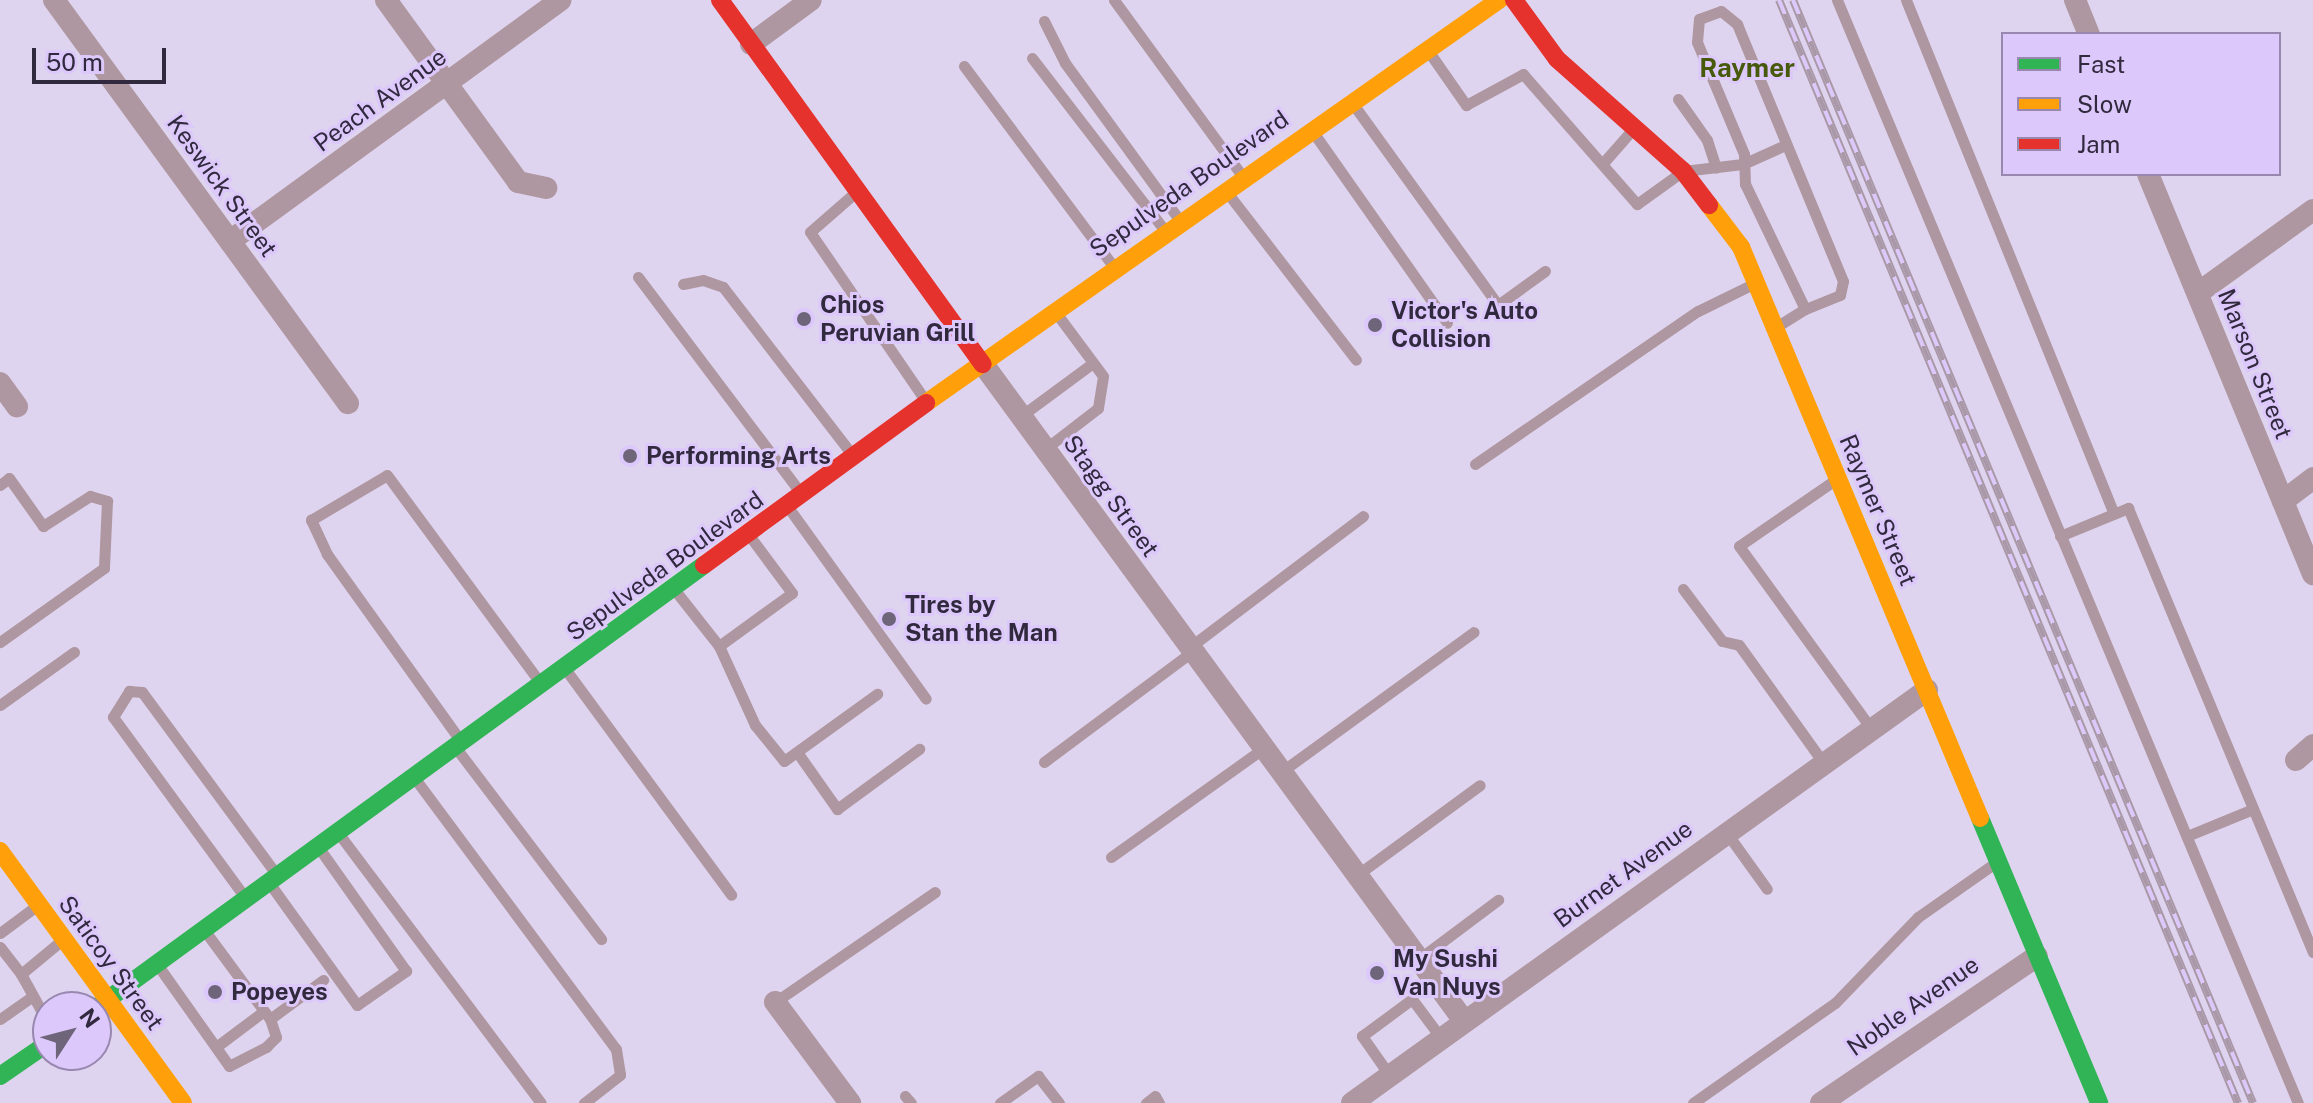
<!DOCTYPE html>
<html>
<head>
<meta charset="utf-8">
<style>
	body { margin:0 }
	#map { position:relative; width:2313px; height:1103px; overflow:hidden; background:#dfd4ef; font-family:"Public Sans",sans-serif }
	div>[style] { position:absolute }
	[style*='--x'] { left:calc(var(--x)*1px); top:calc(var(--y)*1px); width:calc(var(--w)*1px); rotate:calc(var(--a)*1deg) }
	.lane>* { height:11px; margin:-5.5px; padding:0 5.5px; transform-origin:5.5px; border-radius:5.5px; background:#af97a1 }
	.street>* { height:22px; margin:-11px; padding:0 11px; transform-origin:11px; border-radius:11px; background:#af97a1 }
	.fast>* { height:18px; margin:-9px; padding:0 9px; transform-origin:9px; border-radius:9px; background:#30b455 }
	.slow>* { height:18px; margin:-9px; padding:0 9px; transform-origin:9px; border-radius:9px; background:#ff9f0a }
	.jam>* { height:18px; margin:-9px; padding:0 9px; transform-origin:9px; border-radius:9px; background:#e5322d }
	.rail>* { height:8px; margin-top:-4px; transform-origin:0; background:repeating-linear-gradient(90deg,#dcc8fb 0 15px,#a998a7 0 30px); box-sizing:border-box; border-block:2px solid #a998a7 }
	.dots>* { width:22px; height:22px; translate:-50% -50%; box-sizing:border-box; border:4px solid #dcc8fb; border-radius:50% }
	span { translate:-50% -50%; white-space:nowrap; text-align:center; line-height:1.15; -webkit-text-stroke:6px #dcc8fb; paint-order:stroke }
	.street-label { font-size:24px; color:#31293d }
	.poi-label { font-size:24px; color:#31293d; font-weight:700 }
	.left { translate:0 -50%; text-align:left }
	.neighbourhood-label { font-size:26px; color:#47590a; font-weight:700 }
	.legend { position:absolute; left:2001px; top:32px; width:280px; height:144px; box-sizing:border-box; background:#dcc8fb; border:2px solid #9888af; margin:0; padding:10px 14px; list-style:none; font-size:24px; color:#31293d }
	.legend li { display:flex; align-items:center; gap:16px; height:40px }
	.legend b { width:40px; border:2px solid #9888af }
	.north { position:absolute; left:32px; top:991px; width:80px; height:80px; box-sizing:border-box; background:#dcc8fb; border:2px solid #9888af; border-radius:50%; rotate:54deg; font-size:22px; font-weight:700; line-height:32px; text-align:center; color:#31293d }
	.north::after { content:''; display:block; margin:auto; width:28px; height:36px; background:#6e657b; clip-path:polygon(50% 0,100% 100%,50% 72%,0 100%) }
	.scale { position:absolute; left:32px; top:48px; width:134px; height:36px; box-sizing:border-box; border:4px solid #31293d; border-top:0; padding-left:10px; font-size:24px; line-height:28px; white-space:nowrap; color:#31293d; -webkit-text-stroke:6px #dcc8fb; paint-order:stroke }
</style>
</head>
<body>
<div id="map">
	<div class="lane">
		<i style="--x:1114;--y:0;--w:215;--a:53.9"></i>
		<i style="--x:1837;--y:0;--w:1195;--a:67.32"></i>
		<i style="--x:1906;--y:0;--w:554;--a:67.97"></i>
		<i style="--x:1721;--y:11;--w:21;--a:39"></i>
		<i style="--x:1737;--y:24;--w:278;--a:67.6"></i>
		<i style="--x:1843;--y:281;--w:14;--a:102"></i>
		<i style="--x:1840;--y:295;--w:38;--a:158"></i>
		<i style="--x:1805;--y:309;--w:139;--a:-115.6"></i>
		<i style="--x:1745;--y:184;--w:30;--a:-92"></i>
		<i style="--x:1744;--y:154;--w:121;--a:-112.8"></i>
		<i style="--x:1697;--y:42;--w:23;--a:-85"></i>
		<i style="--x:1699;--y:19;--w:23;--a:-20"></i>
		<i style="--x:1044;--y:21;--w:47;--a:63.4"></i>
		<i style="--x:1065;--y:63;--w:192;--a:53.9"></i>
		<i style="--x:1429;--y:52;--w:65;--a:55.1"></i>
		<i style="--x:1466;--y:105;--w:65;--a:-28.5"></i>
		<i style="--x:1523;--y:74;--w:173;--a:48.8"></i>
		<i style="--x:1637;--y:204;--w:57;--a:-35.7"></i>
		<i style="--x:1683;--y:171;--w:60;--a:-6.7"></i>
		<i style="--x:1743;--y:164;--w:44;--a:-24.2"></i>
		<i style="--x:1032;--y:58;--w:215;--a:52.4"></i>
		<i style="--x:964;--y:66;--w:246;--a:53.3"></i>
		<i style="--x:1678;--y:99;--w:50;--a:54.7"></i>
		<i style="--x:1707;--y:140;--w:29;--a:72"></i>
		<i style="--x:1353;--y:104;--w:248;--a:54.2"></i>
		<i style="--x:1498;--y:305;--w:58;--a:-35.9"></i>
		<i style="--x:1313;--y:132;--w:233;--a:54.9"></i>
		<i style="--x:1604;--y:162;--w:44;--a:-48.7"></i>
		<i style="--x:857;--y:191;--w:62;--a:138.9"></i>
		<i style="--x:810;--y:232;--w:204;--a:55.6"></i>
		<i style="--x:1226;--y:191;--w:213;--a:52.4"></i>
		<i style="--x:638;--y:277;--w:269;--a:53"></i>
		<i style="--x:683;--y:284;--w:20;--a:-11"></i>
		<i style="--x:703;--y:280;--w:21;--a:19"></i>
		<i style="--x:723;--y:287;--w:210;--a:52.4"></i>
		<i style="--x:1776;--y:327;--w:34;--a:-32"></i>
		<i style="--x:1021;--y:416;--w:89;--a:-36.4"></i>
		<i style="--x:1045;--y:449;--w:67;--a:-37.7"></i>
		<i style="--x:1098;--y:408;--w:32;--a:-81"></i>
		<i style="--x:1103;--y:376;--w:77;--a:-126.6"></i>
		<i style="--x:1475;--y:464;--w:270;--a:-34.5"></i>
		<i style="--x:1698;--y:311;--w:61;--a:-26.1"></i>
		<i style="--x:1835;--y:480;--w:116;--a:145.5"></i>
		<i style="--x:1739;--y:546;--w:223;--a:54.1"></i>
		<i style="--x:0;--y:485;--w:11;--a:-38"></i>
		<i style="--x:9;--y:478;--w:59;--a:54.7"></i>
		<i style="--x:43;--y:526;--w:56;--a:-32.6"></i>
		<i style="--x:90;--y:496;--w:18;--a:16"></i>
		<i style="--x:107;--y:501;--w:67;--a:92.6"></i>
		<i style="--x:104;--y:568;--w:128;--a:144.6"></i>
		<i style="--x:788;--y:507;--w:236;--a:54.3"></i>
		<i style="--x:2060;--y:536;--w:74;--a:-22.4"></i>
		<i style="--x:2128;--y:508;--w:481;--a:67.4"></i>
		<i style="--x:674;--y:589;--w:73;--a:51.7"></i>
		<i style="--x:719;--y:646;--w:90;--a:-36"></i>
		<i style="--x:792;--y:593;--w:72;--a:-126.6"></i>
		<i style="--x:1683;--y:589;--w:65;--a:53.1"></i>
		<i style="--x:1722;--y:641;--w:17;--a:13"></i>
		<i style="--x:1739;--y:645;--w:143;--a:54.4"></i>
		<i style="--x:719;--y:646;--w:87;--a:65.5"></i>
		<i style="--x:755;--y:725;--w:46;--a:51.1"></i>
		<i style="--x:784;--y:761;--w:115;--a:-35.8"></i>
		<i style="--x:1190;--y:647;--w:217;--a:-37.1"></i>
		<i style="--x:566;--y:670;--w:279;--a:53.7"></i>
		<i style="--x:0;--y:705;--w:91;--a:-35.6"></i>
		<i style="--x:460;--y:740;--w:229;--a:-125.6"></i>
		<i style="--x:327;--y:554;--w:38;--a:-115"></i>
		<i style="--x:311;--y:520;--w:88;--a:-30.6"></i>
		<i style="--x:387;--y:475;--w:256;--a:53.6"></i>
		<i style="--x:456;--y:748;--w:240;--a:52.8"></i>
		<i style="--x:797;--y:752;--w:70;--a:54.9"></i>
		<i style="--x:837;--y:809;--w:102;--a:-36.2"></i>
		<i style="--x:1044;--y:762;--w:186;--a:-36.7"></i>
		<i style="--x:1281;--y:772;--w:238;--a:-36"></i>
		<i style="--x:416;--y:780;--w:335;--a:53.4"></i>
		<i style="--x:616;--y:1049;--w:26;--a:81"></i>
		<i style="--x:620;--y:1075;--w:46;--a:142.1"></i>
		<i style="--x:1726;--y:832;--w:70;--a:54.3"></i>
		<i style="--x:339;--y:834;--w:336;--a:53.1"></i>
		<i style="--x:2187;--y:836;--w:71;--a:-22.2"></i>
		<i style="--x:1111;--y:857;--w:188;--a:-35.5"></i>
		<i style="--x:1357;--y:875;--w:152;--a:-36.2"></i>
		<i style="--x:270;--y:884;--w:149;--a:54.3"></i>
		<i style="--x:357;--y:1005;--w:60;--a:-34.8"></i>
		<i style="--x:406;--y:971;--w:151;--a:-125.3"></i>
		<i style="--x:244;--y:896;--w:222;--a:-126.2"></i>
		<i style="--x:113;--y:717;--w:31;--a:-58"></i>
		<i style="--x:129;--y:691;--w:13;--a:4"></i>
		<i style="--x:142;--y:692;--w:226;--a:53.6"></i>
		<i style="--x:0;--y:933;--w:49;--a:-36.6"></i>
		<i style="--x:0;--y:947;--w:34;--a:52"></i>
		<i style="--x:21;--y:974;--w:53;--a:-39.7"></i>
		<i style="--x:1419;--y:959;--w:99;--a:-36.8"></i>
		<i style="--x:159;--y:967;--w:121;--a:54.7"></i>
		<i style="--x:229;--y:1066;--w:42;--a:-27.2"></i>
		<i style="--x:266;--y:1047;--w:14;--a:-45"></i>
		<i style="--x:276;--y:1037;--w:19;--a:-108"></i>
		<i style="--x:270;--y:1019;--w:109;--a:-126.5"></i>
		<i style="--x:21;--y:974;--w:56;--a:61.1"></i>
		<i style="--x:775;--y:1002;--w:194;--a:-34.5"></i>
		<i style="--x:0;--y:1019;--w:37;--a:-35"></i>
		<i style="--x:270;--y:1019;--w:66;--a:-36.3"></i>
		<i style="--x:216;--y:1047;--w:60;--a:-36.9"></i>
		<i style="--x:1390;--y:1076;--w:49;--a:-125"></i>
		<i style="--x:1362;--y:1036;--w:62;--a:-36.5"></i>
		<i style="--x:1412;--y:999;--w:49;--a:53.4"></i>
		<i style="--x:905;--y:1096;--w:9;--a:49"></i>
		<i style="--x:1000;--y:1103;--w:47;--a:-35.4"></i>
		<i style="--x:1038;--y:1076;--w:34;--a:52"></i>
		<i style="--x:1146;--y:1103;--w:11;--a:-38"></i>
		<i style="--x:1155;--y:1096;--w:8;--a:60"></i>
		<i style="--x:1693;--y:1103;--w:174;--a:-35.2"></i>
		<i style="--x:1835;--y:1003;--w:120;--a:-46"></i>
		<i style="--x:1918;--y:917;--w:98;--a:-35"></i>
	</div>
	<div class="street">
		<i style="--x:54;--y:0;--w:499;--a:53.9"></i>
		<i style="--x:386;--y:0;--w:225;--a:54"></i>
		<i style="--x:518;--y:182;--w:29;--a:12"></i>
		<i style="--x:2075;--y:0;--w:37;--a:68"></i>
		<i style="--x:751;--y:44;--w:74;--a:-36.3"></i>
		<i style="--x:2148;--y:174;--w:433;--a:67.6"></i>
		<i style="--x:230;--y:241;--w:409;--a:-36.1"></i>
		<i style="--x:2198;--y:293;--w:142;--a:-35.8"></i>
		<i style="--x:983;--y:364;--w:814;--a:53.79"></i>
		<i style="--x:0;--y:383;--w:29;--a:54"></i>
		<i style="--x:2283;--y:501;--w:38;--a:-37"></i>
		<i style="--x:2296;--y:760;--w:23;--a:-41"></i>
		<i style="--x:775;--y:1002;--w:126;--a:53.4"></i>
		<i style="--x:1352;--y:1103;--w:708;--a:-35.69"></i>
		<i style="--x:1821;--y:1103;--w:261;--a:-34.2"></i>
	</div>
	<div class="fast">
		<i style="--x:1980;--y:818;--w:309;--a:67.3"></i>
		<i style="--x:96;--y:1008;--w:752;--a:-36.08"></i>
		<i style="--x:0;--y:1076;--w:58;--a:-34.5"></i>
	</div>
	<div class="slow">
		<i style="--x:1709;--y:205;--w:53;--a:52.7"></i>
		<i style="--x:1741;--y:247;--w:619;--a:67.29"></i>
		<i style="--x:926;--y:403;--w:701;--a:-35.12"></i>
		<i style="--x:0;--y:851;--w:311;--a:54"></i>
	</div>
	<div class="jam">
		<i style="--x:720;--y:0;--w:449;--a:54.2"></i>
		<i style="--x:1514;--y:0;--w:73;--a:53.9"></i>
		<i style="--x:1557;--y:59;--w:169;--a:41.6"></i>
		<i style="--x:1683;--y:171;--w:43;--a:52.6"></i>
		<i style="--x:704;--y:565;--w:275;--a:-36.1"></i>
	</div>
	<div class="rail">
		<i style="--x:1779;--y:0;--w:1195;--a:67.41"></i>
		<i style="--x:1793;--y:0;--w:1195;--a:67.36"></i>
	</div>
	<div class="dots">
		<i style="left:804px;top:319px;background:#6e657b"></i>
		<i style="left:1375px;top:325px;background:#6e657b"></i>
		<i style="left:630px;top:456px;background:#6e657b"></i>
		<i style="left:889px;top:619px;background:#6e657b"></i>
		<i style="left:1377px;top:973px;background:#6e657b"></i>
		<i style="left:215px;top:992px;background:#6e657b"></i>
	</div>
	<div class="street-label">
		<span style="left:380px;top:100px;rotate:-36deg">Peach Avenue</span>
		<span style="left:1189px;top:184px;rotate:-35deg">Sepulveda Boulevard</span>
		<span style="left:222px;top:186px;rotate:54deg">Keswick Street</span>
		<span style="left:2255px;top:364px;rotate:68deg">Marson Street</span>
		<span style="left:1111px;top:496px;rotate:54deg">Stagg Street</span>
		<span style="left:1878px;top:510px;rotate:67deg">Raymer Street</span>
		<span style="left:665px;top:566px;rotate:-36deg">Sepulveda Boulevard</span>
		<span style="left:1623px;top:874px;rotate:-36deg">Burnet Avenue</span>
		<span style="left:111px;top:963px;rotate:54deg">Saticoy Street</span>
		<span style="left:1913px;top:1006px;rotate:-35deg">Noble Avenue</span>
	</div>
	<div class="poi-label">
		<span class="left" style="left:820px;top:319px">Chios<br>Peruvian Grill</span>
		<span class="left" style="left:1391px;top:325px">Victor's Auto<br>Collision</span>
		<span class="left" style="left:646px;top:456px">Performing Arts</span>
		<span class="left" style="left:905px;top:619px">Tires by<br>Stan the Man</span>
		<span class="left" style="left:1393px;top:973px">My Sushi<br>Van Nuys</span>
		<span class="left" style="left:231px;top:992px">Popeyes</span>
	</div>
	<div class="neighbourhood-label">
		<span style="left:1747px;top:68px">Raymer</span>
	</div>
	<ul class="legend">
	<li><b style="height:10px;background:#30b455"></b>Fast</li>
	<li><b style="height:10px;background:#ff9f0a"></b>Slow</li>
	<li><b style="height:10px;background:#e5322d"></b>Jam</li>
	</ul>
	<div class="north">N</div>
	<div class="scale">50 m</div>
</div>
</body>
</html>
